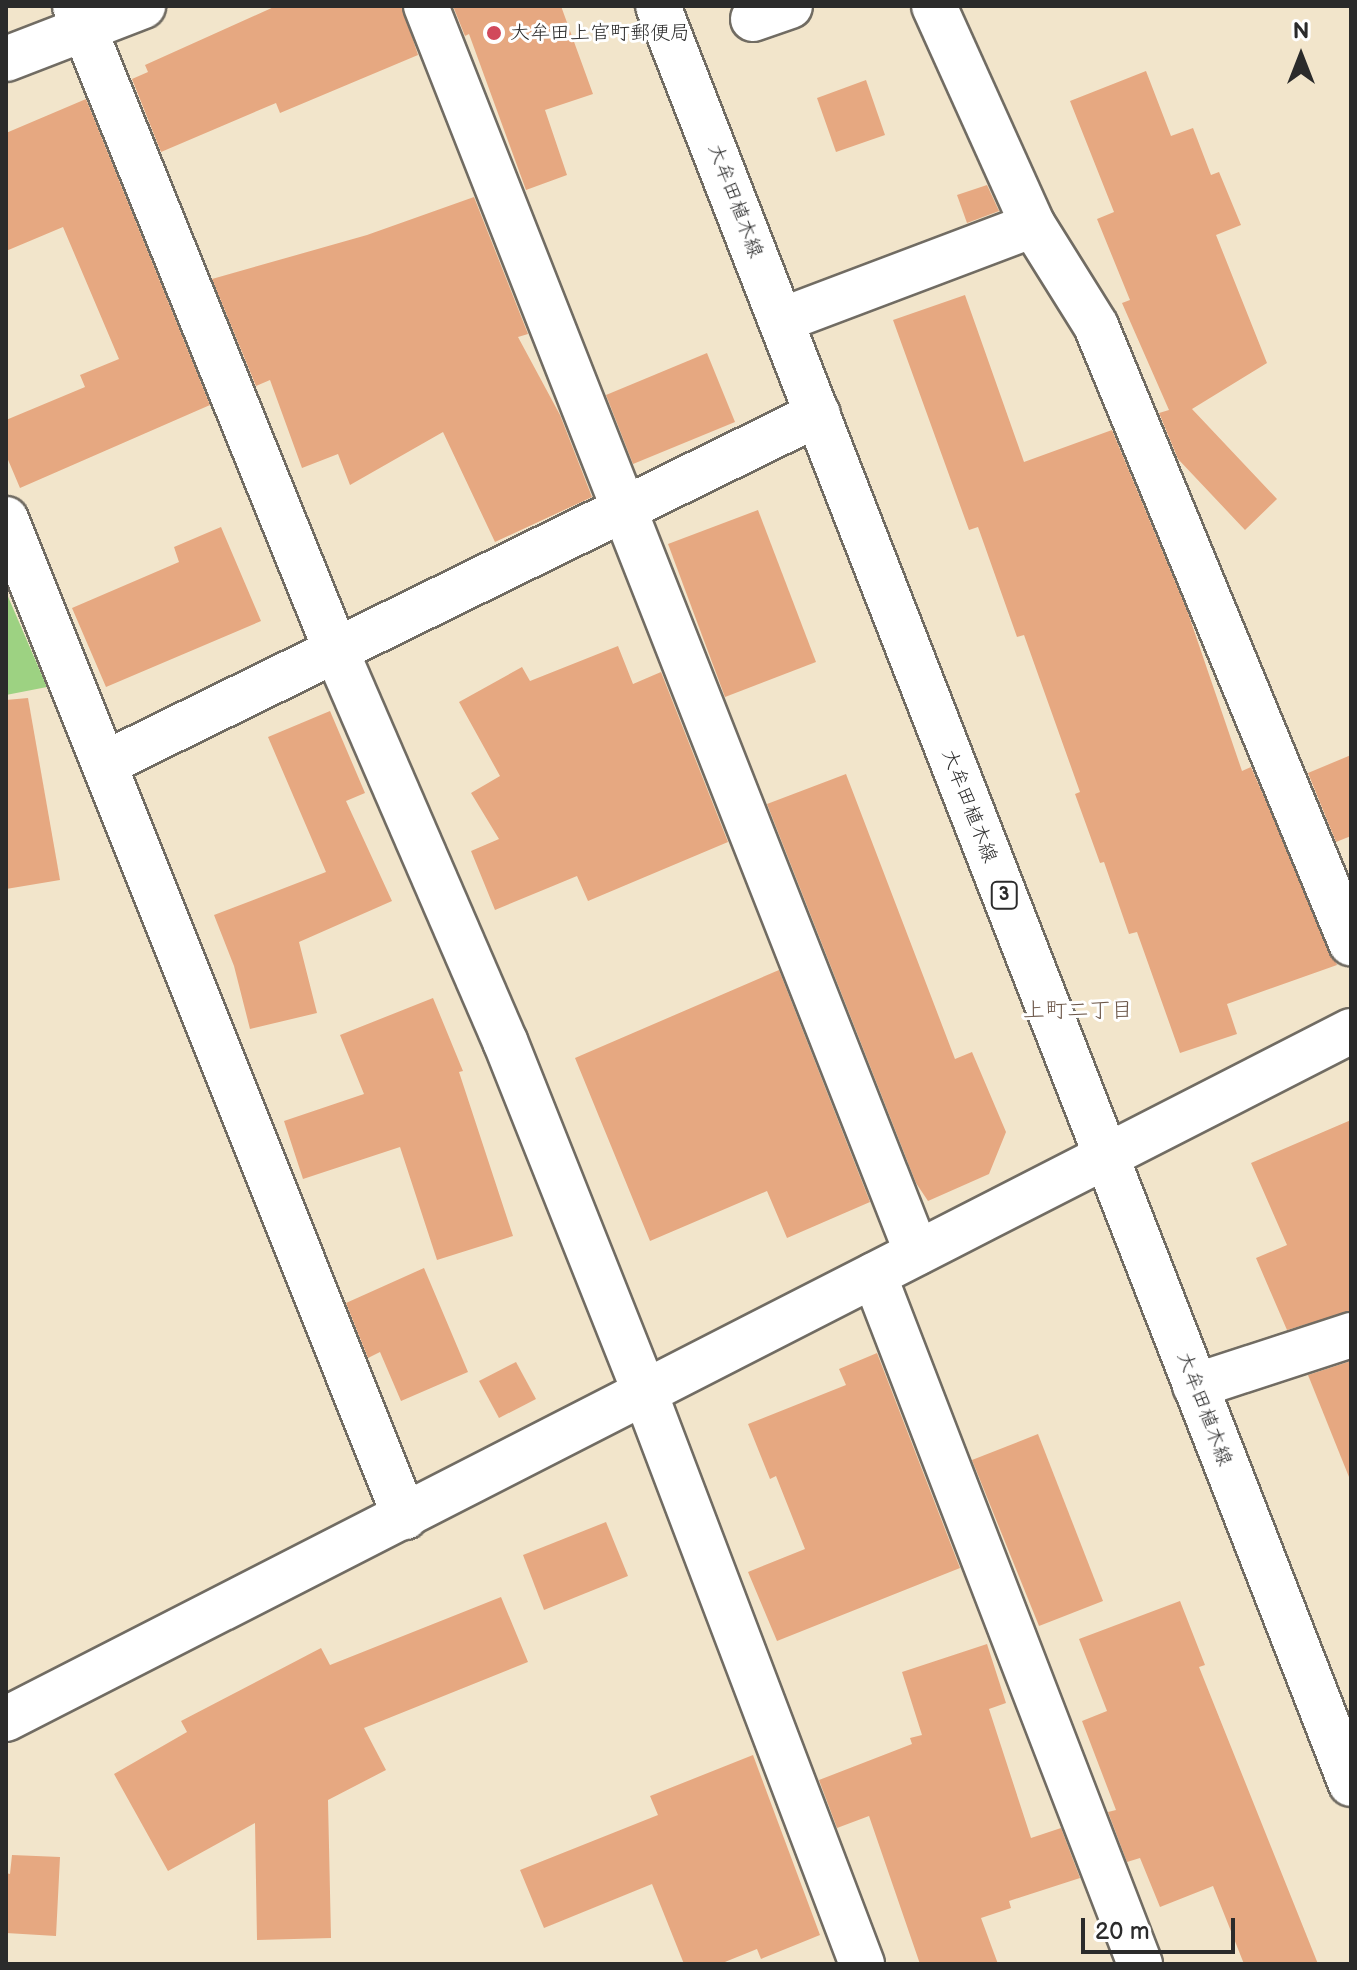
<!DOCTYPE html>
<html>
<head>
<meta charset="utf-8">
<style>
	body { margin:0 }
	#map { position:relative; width:1357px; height:1970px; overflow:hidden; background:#f2e5cb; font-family:"Balsamiq Sans","Klee One",sans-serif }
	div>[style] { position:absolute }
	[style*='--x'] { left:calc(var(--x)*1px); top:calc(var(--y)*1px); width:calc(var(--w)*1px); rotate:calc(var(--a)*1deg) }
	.green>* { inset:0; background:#9dd282 }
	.building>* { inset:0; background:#e6a881 }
	.roads { filter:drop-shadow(2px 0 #716c63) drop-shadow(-2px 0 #716c63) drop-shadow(0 2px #716c63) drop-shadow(0 -2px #716c63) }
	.minor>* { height:44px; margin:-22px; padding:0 22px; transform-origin:22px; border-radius:22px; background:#fff }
	.major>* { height:44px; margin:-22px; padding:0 22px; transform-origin:22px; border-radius:22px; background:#fff }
	.dots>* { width:22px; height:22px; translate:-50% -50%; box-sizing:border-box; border:4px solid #fff; border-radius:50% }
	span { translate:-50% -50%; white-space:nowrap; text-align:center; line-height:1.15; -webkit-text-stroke:6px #fff; paint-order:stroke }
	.shield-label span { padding:2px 6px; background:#fff; border:2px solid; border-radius:6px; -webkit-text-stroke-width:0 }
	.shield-label { font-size:18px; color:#2b2b2b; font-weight:700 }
	.poi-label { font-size:20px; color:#2b2b2b }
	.left { translate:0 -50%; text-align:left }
	.street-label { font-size:20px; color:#2b2b2b }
	.neighbourhood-label { font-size:22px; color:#6c5749 }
	.frame { position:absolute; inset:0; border:8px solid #2b2b2b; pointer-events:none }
	.north { position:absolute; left:1261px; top:16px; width:80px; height:80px; -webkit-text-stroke:6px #fff; paint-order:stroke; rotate:0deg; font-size:22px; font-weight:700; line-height:32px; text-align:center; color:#2b2b2b }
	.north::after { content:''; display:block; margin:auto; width:28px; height:36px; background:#2b2b2b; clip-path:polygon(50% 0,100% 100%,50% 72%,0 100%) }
	.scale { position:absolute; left:1081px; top:1918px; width:154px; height:36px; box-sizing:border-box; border:4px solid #2b2b2b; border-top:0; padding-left:10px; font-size:24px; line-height:28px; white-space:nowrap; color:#2b2b2b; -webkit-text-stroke:6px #fff; paint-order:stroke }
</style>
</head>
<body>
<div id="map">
	<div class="green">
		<i style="clip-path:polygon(6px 592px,47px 687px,6px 695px)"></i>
	</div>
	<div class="building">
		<i style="clip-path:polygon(276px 6px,402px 6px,418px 55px,280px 113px,276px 103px,161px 152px,132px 79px,148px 72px,145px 65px)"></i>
		<i style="clip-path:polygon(453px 6px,561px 6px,593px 94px,545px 110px,567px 175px,526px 190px,469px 34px,465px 36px)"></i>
		<i style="clip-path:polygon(1146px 71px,1171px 136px,1193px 128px,1211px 175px,1219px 172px,1241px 225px,1216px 235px,1267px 363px,1192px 409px,1277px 499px,1245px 530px,1178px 459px,1159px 413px,1169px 410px,1122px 303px,1130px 300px,1097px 219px,1114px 212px,1070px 101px)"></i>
		<i style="clip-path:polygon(866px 80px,885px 135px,836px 152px,817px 98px)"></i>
		<i style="clip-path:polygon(86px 99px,210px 405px,20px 488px,6px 455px,6px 420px,85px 387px,80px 375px,119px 359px,63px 227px,6px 251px,6px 133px)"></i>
		<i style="clip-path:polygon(987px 185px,999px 211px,967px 223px,957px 195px)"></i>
		<i style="clip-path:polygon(474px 197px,528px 334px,518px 337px,560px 415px,592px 497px,495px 542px,443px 432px,350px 485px,338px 454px,302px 468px,270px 380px,256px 386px,212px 279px,367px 235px)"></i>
		<i style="clip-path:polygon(965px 295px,1024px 462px,1112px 430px,1188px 613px,1242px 771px,1251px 767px,1337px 965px,1227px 1004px,1237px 1034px,1180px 1053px,1137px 932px,1129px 934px,1104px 862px,1100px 863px,1075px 794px,1080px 792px,1024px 635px,1017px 637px,978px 527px,969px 530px,893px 320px)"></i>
		<i style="clip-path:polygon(707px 353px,735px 422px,633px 464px,606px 395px)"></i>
		<i style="clip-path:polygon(758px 510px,816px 662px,725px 697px,668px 544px)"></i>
		<i style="clip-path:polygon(221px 527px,261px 621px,106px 687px,72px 608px,179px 562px,174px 547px)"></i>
		<i style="clip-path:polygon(618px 646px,633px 684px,661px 672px,728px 842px,588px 901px,577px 876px,495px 910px,471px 851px,499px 839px,471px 793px,500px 776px,459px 702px,522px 667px,530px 681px)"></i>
		<i style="clip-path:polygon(28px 698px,60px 880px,6px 889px,6px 700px)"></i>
		<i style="clip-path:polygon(330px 711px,365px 793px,346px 801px,392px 901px,299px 942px,317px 1013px,250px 1029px,234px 966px,214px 915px,326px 872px,268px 737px)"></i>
		<i style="clip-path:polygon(1351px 755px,1351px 836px,1336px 842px,1308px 773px)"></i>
		<i style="clip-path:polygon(846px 774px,955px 1059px,972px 1052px,1006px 1132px,989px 1174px,928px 1201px,916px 1183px,767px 804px)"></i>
		<i style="clip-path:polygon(779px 970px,870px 1202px,787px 1238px,767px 1191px,650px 1241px,575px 1058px)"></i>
		<i style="clip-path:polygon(433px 998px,463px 1071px,459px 1072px,513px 1236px,437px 1260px,400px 1147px,303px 1179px,284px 1121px,364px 1094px,340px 1035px)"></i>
		<i style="clip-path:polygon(1351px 1120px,1351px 1311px,1287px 1330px,1256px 1258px,1287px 1245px,1251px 1163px)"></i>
		<i style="clip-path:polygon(424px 1268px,468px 1372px,401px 1401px,380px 1352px,368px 1358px,346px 1303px)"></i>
		<i style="clip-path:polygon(877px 1353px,960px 1568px,777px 1641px,748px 1572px,805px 1549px,776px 1476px,770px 1479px,748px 1424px,846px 1385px,839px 1369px)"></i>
		<i style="clip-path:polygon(1351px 1361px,1351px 1476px,1349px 1477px,1308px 1375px)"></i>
		<i style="clip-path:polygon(516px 1362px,536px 1399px,499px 1418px,479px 1381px)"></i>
		<i style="clip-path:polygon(1038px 1434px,1103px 1601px,1039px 1626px,972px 1460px)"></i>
		<i style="clip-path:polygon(606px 1522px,628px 1576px,544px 1610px,523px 1555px)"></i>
		<i style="clip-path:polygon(501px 1597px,528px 1662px,364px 1728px,386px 1770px,328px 1800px,331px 1938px,257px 1940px,255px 1823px,168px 1871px,114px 1774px,187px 1732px,181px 1721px,321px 1648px,330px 1665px)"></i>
		<i style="clip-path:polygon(1180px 1601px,1205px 1665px,1199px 1667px,1318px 1964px,1244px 1964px,1213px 1886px,1160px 1907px,1140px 1858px,1127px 1862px,1108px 1812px,1116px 1810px,1082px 1721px,1107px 1711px,1079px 1639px)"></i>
		<i style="clip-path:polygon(987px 1644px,1006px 1703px,989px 1709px,1031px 1838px,1061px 1828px,1080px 1878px,1009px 1901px,1011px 1908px,981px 1918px,998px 1964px,920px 1964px,869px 1816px,837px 1828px,819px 1780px,912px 1744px,910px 1738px,922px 1735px,902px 1672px)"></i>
		<i style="clip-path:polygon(753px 1755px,820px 1935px,761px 1959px,757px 1949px,720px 1964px,684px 1964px,652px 1884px,544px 1928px,520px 1870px,658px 1815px,650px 1796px)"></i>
		<i style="clip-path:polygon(12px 1855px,60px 1857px,56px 1936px,6px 1933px,6px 1873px,10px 1874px)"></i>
	</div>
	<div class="roads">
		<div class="minor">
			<i style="--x:75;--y:6;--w:698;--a:67.95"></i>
			<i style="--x:337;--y:653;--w:423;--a:66.6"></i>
			<i style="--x:505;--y:1041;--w:379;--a:68.3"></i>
			<i style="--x:645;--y:1393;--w:611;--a:69.19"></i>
			<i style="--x:426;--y:6;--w:1340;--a:68.51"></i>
			<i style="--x:934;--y:6;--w:240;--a:65.7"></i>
			<i style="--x:1033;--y:225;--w:119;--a:58"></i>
			<i style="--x:1096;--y:326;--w:668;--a:67.55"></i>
			<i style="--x:753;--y:19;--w:39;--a:-19"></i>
			<i style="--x:6;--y:59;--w:147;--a:-21.1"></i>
			<i style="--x:782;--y:320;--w:268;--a:-20.7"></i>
			<i style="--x:6;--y:519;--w:1075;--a:68.21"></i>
			<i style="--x:104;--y:764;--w:795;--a:-26.11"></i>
			<i style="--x:874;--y:1275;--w:739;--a:68.89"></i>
			<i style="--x:1195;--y:1386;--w:164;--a:-18.1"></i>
			<i style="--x:6;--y:1719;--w:1511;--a:-27.09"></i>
		</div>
		<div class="major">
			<i style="--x:658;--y:6;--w:1908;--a:68.71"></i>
		</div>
	</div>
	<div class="dots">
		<i style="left:494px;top:33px;background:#d1495b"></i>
	</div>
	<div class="shield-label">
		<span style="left:1004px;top:895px">3</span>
	</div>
	<div class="poi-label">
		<span class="left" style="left:510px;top:33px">大牟田上官町郵便局</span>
	</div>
	<div class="street-label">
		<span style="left:735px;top:201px;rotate:69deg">大牟田植木線</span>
		<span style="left:969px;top:806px;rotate:69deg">大牟田植木線</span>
		<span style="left:1204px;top:1409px;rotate:69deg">大牟田植木線</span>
	</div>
	<div class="neighbourhood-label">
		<span style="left:1078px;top:1011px">上町二丁目</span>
	</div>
	<div class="frame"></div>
	<div class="north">N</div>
	<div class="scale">20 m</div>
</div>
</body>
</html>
